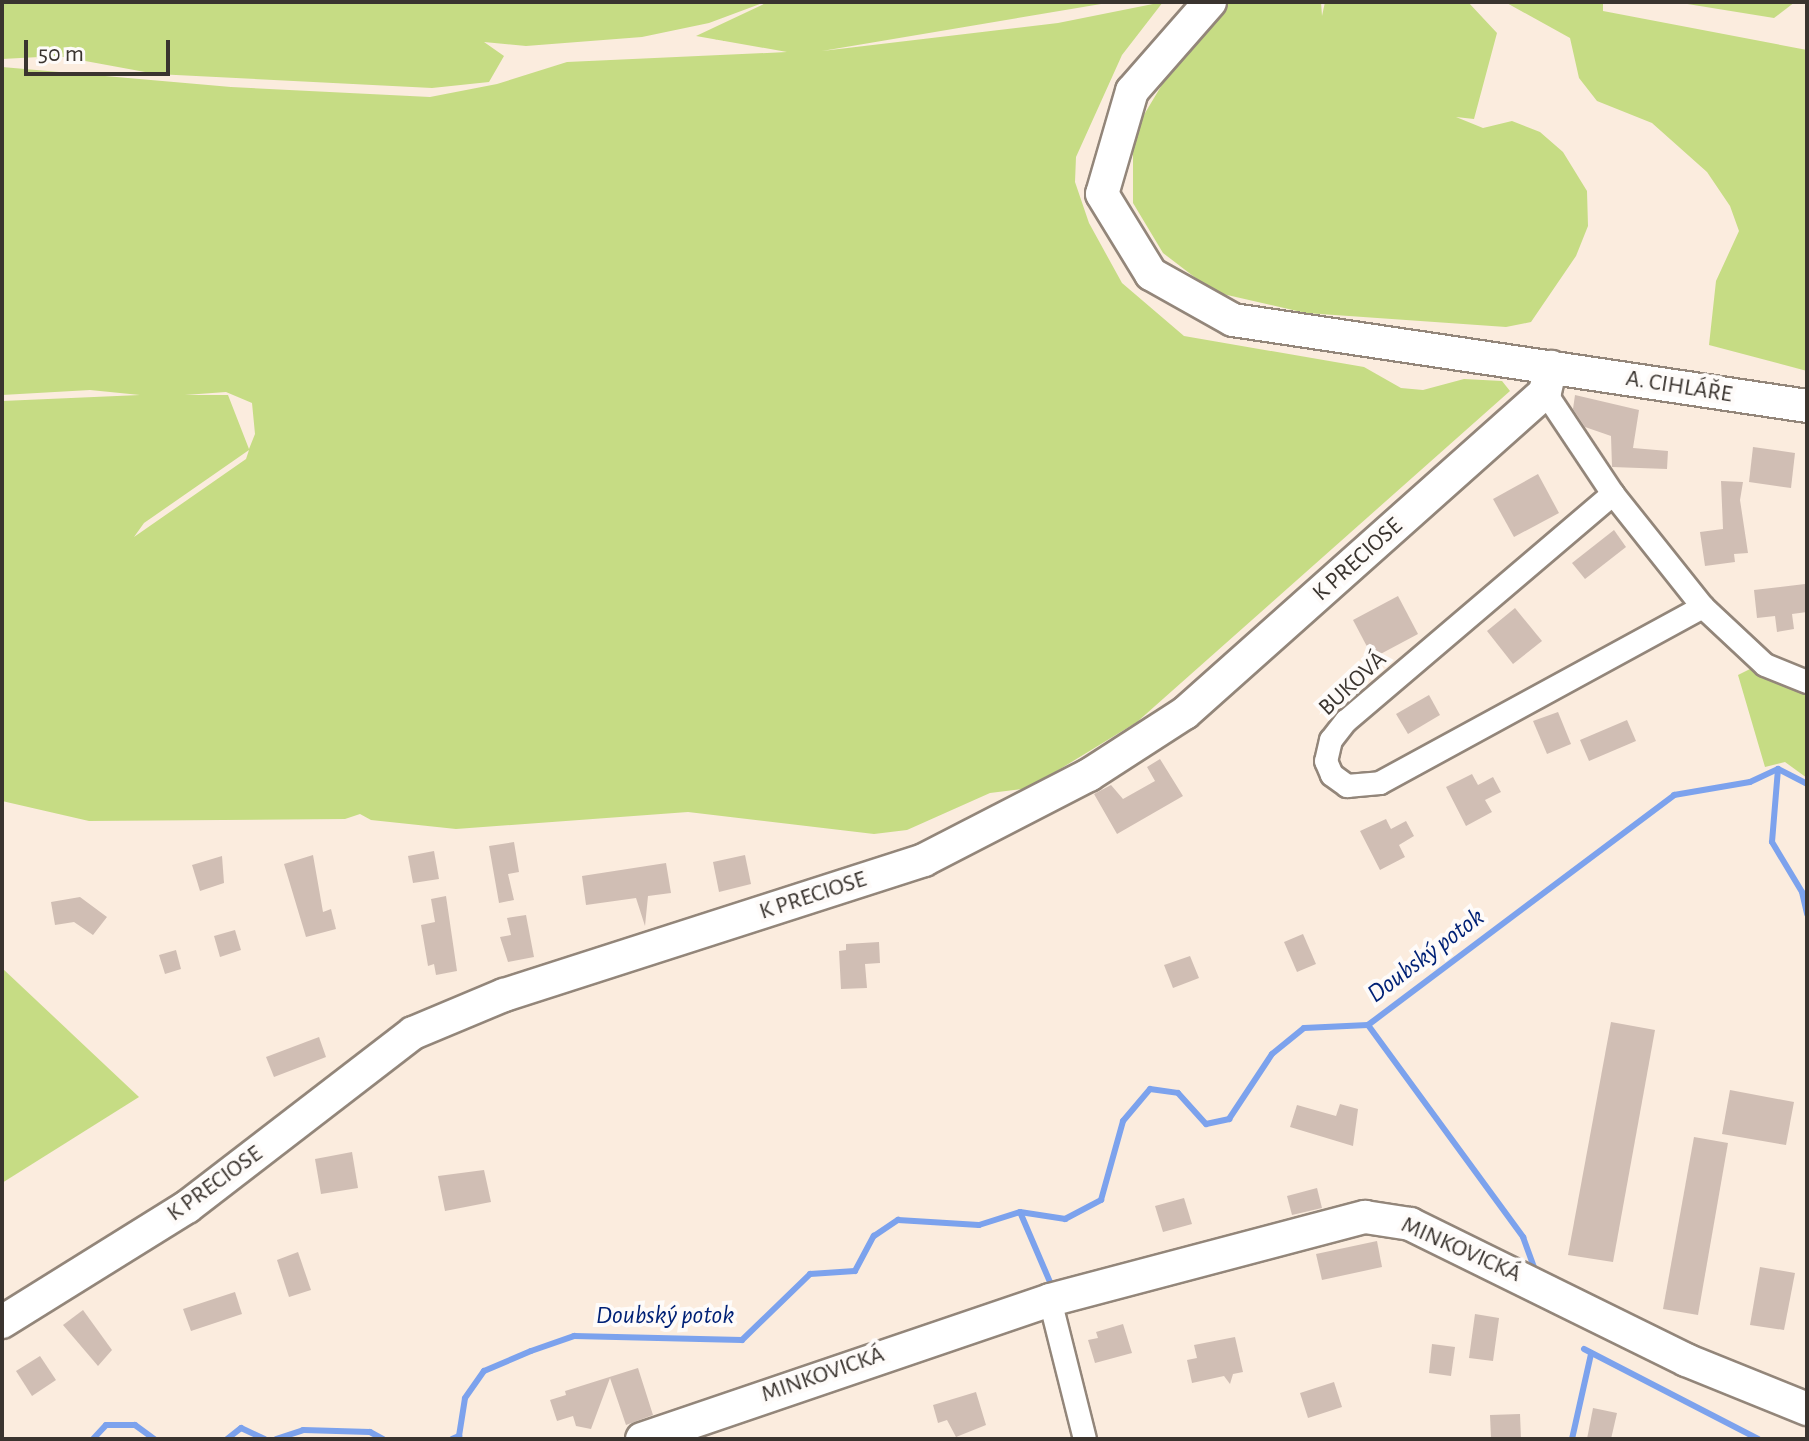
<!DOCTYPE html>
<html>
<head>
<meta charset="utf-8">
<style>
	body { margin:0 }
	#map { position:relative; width:1809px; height:1441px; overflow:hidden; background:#fbecde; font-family:"Alegreya Sans",sans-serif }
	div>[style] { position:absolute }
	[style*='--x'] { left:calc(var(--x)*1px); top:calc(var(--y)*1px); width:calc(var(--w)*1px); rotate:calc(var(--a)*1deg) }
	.green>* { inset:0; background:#c6dc84 }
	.stream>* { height:6px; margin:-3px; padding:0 3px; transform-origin:3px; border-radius:3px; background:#7ca2ed }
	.building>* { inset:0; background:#d0beb4 }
	.roads { filter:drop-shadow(2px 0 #93867a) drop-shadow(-2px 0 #93867a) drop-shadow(0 2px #93867a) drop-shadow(0 -2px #93867a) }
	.street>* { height:22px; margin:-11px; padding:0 11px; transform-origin:11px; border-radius:11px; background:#fff }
	.secondary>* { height:32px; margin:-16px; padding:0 16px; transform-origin:16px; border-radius:16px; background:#fff }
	span { translate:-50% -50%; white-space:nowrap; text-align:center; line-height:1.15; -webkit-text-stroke:8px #fefbf9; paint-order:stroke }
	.street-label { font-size:24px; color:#3a342f }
	.water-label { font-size:26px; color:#002176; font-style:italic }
	.frame { position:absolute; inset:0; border:4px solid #3a342f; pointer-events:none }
	.scale { position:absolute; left:24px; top:40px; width:146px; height:36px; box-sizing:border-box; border:4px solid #3a342f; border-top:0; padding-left:10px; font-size:24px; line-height:28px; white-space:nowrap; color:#3a342f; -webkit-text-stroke:6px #fefbf9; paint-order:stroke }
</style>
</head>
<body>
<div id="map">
	<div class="green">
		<i style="clip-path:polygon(2px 2px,765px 2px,709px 23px,642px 37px,526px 46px,484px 42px,504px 56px,489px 82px,432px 88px,156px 74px,58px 56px,2px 59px)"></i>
		<i style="clip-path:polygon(evenodd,768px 2px,1113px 2px,822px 51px,1058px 23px,1163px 2px,1122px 55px,1076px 157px,1075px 182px,1089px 223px,1122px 283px,1184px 336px,1364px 367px,1401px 388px,1423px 390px,1464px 379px,1502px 381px,1510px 391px,1137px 722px,1029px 788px,990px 793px,907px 830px,874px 834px,688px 812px,456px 829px,371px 820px,360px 814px,345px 819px,89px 821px,2px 801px,2px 401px,140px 395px,90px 390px,2px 395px,2px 67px,231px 87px,430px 97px,497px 84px,567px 62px,787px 52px,696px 36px,768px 2px,226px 392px,252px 403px,255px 434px,249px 449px,228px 395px,185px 395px,226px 392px,768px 2px,249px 450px,246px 459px,134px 537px,144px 523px,249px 450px)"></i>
		<i style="clip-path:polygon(1229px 2px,1321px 2px,1322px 16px,1325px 2px,1468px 2px,1497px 33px,1474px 119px,1456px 117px,1483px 128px,1512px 121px,1540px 132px,1563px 152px,1587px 191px,1588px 226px,1576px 256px,1531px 322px,1506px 327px,1306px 313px,1214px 292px,1163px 253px,1133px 203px,1133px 133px,1169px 73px)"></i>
		<i style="clip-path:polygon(1505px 2px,1603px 2px,1603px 11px,1807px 50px,1807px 371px,1709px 345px,1716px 281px,1739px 231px,1730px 206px,1707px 172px,1652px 123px,1597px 101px,1579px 78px,1570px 38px)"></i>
		<i style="clip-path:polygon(1675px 2px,1795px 2px,1774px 18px)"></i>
		<i style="clip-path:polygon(1754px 667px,1807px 692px,1807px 778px,1785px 762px,1765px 767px,1738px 675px)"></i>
		<i style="clip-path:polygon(2px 968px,139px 1097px,2px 1183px)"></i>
	</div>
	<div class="stream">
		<i style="--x:1778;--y:769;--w:73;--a:94.7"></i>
		<i style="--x:1772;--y:842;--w:58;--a:59"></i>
		<i style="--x:1802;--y:892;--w:23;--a:77"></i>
		<i style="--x:1368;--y:1025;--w:263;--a:53.8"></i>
		<i style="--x:1523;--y:1237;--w:38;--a:70"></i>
		<i style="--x:1020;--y:1212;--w:76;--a:66.8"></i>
		<i style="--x:1584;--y:1349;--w:196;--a:27.3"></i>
		<i style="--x:93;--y:1439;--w:19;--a:-47"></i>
		<i style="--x:106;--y:1425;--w:29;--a:0"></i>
		<i style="--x:135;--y:1425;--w:24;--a:36"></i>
		<i style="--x:227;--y:1439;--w:18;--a:-38"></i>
		<i style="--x:241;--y:1428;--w:26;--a:25"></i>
		<i style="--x:276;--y:1439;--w:28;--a:-18"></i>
		<i style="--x:303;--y:1430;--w:67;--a:1.7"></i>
		<i style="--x:370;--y:1432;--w:15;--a:28"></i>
		<i style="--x:452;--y:1439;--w:8;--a:-23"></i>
		<i style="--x:459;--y:1436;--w:38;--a:-81"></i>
		<i style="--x:465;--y:1398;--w:33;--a:-55"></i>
		<i style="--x:484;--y:1371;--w:51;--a:-23.1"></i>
		<i style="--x:531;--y:1351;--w:46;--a:-19.2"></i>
		<i style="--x:574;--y:1336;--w:168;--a:1.4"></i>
		<i style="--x:742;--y:1340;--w:95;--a:-44.1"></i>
		<i style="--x:810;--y:1274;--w:45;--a:-3.8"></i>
		<i style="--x:855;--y:1271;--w:40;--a:-62"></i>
		<i style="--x:874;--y:1236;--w:29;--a:-34"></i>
		<i style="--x:898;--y:1220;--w:81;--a:3.5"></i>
		<i style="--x:979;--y:1225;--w:43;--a:-17.6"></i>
		<i style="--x:1020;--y:1212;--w:46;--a:8.8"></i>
		<i style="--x:1065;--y:1219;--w:41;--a:-27.8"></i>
		<i style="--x:1101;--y:1200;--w:82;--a:-74.4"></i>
		<i style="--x:1123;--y:1121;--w:42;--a:-49.8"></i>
		<i style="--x:1150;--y:1089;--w:28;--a:8"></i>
		<i style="--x:1178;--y:1093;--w:42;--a:47.9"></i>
		<i style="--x:1206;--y:1124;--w:24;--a:-12"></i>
		<i style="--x:1229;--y:1119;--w:78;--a:-56.5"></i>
		<i style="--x:1272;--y:1054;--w:41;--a:-39.1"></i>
		<i style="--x:1304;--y:1028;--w:64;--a:-2.7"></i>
		<i style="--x:1368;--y:1025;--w:383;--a:-36.9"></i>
		<i style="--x:1674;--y:795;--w:77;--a:-9.7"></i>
		<i style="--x:1750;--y:782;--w:31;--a:-25"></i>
		<i style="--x:1778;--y:769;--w:33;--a:27"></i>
		<i style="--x:1572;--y:1439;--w:87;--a:-77.4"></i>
	</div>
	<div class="building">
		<i style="clip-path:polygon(1575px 395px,1639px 410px,1633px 448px,1668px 451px,1667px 469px,1612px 467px,1611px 436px,1585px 427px,1573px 409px)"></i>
		<i style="clip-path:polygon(1753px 447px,1795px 453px,1791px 488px,1749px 482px)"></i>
		<i style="clip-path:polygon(1538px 474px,1559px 513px,1514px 537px,1493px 499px)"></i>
		<i style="clip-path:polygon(1721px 481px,1743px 482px,1740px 500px,1748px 553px,1734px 554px,1735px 562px,1705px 566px,1700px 532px,1723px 529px)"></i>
		<i style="clip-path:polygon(1614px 530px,1626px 547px,1585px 579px,1572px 563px)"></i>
		<i style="clip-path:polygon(1805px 584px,1807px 612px,1792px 614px,1794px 629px,1777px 632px,1775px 616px,1757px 618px,1754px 590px)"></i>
		<i style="clip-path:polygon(1398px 596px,1418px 634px,1373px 658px,1353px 620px)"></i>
		<i style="clip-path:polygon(1515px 608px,1542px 641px,1513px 664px,1487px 631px)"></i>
		<i style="clip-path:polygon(1429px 695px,1440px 715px,1408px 734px,1396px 714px)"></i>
		<i style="clip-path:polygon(1558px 712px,1571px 744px,1547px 754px,1533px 721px)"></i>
		<i style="clip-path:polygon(1627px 720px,1636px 741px,1589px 761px,1580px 740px)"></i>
		<i style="clip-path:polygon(1160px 759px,1183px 796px,1117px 834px,1094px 794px,1111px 785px,1123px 799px,1155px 781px,1147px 767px)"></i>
		<i style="clip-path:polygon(1472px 774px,1478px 785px,1493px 777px,1501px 792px,1485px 800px,1492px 812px,1466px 826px,1446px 787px)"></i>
		<i style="clip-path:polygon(1386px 819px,1391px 829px,1406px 821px,1414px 836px,1399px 845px,1405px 857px,1380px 870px,1360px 831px)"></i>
		<i style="clip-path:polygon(514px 842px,519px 872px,508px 874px,514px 900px,499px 903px,489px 846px)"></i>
		<i style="clip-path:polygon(434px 851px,439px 879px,413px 883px,408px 856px)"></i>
		<i style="clip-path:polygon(313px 855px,323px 912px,331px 909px,336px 929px,306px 937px,284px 864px)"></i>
		<i style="clip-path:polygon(745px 855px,751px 884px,719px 892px,713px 862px)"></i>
		<i style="clip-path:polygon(222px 856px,224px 883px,200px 891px,192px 865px)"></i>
		<i style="clip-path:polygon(666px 863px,671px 893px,648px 896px,645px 926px,636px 898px,586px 905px,582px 876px)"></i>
		<i style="clip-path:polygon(446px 896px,457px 971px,436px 975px,434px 964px,428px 966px,421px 925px,435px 922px,431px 899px)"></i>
		<i style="clip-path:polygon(80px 897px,107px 917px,93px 935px,74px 922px,55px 925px,51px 902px)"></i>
		<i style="clip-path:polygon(526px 915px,534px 957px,508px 962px,500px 937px,511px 935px,507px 918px)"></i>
		<i style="clip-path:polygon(235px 930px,241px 950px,220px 957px,214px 936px)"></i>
		<i style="clip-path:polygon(1303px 934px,1316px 964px,1297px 972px,1284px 942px)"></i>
		<i style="clip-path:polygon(879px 942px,880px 963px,865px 964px,867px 988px,841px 989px,839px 951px,846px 950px,846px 944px)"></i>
		<i style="clip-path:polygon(176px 950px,181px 969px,165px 974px,159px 955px)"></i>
		<i style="clip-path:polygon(1190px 956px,1199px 978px,1173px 988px,1164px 965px)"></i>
		<i style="clip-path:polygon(1611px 1022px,1655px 1030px,1613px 1262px,1568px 1255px)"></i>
		<i style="clip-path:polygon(319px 1037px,326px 1057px,274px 1077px,266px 1057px)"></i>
		<i style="clip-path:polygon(1730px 1090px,1794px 1102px,1786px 1145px,1722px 1134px)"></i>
		<i style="clip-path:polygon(1340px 1104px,1358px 1109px,1353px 1146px,1290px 1127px,1297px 1105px,1336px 1116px)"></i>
		<i style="clip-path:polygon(1694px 1137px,1728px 1143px,1698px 1315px,1663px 1309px)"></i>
		<i style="clip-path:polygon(352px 1152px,358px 1188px,321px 1194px,315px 1159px)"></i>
		<i style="clip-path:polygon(484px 1170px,491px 1202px,445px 1211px,438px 1176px)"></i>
		<i style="clip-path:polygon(1317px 1188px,1322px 1208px,1292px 1215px,1287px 1196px)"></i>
		<i style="clip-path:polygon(1184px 1198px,1192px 1224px,1163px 1232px,1155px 1206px)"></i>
		<i style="clip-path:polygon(1377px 1241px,1382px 1267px,1322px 1280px,1316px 1254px)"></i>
		<i style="clip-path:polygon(298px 1252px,311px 1290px,289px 1297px,277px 1260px)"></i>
		<i style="clip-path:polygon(1760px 1267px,1795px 1273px,1784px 1330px,1750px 1325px)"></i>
		<i style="clip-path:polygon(235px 1292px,242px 1314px,191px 1331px,183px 1309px)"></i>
		<i style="clip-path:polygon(83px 1310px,112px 1350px,98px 1366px,63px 1325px)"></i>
		<i style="clip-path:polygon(1475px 1314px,1499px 1318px,1493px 1361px,1469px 1358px)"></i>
		<i style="clip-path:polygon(1123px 1324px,1132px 1353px,1095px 1363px,1088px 1340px,1098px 1338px,1096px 1332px)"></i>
		<i style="clip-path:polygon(1235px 1337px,1243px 1372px,1233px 1374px,1230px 1384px,1224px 1376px,1192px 1383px,1187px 1360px,1197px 1358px,1194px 1345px)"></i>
		<i style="clip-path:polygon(1432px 1344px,1455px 1347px,1451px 1376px,1429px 1373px)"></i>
		<i style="clip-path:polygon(40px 1356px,56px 1380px,32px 1396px,16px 1371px)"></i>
		<i style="clip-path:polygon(638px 1368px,653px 1415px,626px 1425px,610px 1378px,591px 1429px,576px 1426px,573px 1416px,557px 1421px,550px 1400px,566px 1395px,565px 1391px)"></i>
		<i style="clip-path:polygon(1334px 1382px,1342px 1407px,1308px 1418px,1300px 1393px)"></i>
		<i style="clip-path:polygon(976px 1392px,986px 1425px,956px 1437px,947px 1420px,938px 1423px,933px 1405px)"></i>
		<i style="clip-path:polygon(1593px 1408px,1617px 1413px,1611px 1439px,1587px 1439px)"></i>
		<i style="clip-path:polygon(1520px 1414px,1521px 1439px,1491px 1438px,1490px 1415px)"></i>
	</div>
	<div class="roads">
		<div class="street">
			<i style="--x:1545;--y:392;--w:123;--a:56.3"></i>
			<i style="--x:1613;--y:494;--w:144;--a:51.5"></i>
			<i style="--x:1703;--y:607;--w:85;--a:43.1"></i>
			<i style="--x:1765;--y:665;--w:45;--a:22"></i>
			<i style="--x:1613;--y:494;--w:350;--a:139.6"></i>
			<i style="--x:1346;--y:721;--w:24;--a:128"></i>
			<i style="--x:1331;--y:740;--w:22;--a:103"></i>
			<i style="--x:1326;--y:761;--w:15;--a:67"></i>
			<i style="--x:1332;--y:775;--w:19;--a:36"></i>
			<i style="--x:1347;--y:786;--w:33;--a:-5"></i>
			<i style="--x:1380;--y:783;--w:368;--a:-28.6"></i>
			<i style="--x:1050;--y:1300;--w:143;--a:75.9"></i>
		</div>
		<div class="secondary">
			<i style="--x:1210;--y:2;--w:118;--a:131.2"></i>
			<i style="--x:1132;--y:91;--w:107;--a:106.2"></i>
			<i style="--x:1102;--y:194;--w:94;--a:58.5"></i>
			<i style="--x:1151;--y:274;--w:94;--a:29.3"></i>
			<i style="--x:1233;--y:320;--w:580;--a:8.52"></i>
			<i style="--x:2;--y:1322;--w:218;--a:-31.9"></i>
			<i style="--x:187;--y:1207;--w:285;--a:-37.6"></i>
			<i style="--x:413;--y:1033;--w:99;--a:-22.7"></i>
			<i style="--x:504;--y:995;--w:441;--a:-17.8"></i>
			<i style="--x:924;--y:860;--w:186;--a:-27.3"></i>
			<i style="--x:1089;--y:775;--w:114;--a:-32.9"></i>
			<i style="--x:1185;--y:713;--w:482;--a:-41.7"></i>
			<i style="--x:1545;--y:392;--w:26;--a:-77"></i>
			<i style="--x:642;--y:1439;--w:431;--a:-18.8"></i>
			<i style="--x:1050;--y:1300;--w:326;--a:-14.8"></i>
			<i style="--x:1365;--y:1217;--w:46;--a:8.8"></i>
			<i style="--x:1410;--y:1224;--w:308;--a:26.2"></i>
			<i style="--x:1686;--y:1360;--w:131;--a:22"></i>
		</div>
	</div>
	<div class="street-label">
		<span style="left:1679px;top:387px;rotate:9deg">A. CIHLÁŘE</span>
		<span style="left:1358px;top:560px;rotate:-42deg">K PRECIOSE</span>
		<span style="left:1353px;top:684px;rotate:-43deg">BUKOVÁ</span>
		<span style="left:813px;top:896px;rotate:-18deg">K PRECIOSE</span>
		<span style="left:215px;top:1184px;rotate:-36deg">K PRECIOSE</span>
		<span style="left:1461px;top:1250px;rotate:24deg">MINKOVICKÁ</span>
		<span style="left:823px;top:1375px;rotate:-19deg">MINKOVICKÁ</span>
	</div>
	<div class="water-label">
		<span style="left:1426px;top:956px;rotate:-37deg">Doubský potok</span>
		<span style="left:665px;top:1316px">Doubský potok</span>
	</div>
	<div class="frame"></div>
	<div class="scale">50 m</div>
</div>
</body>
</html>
